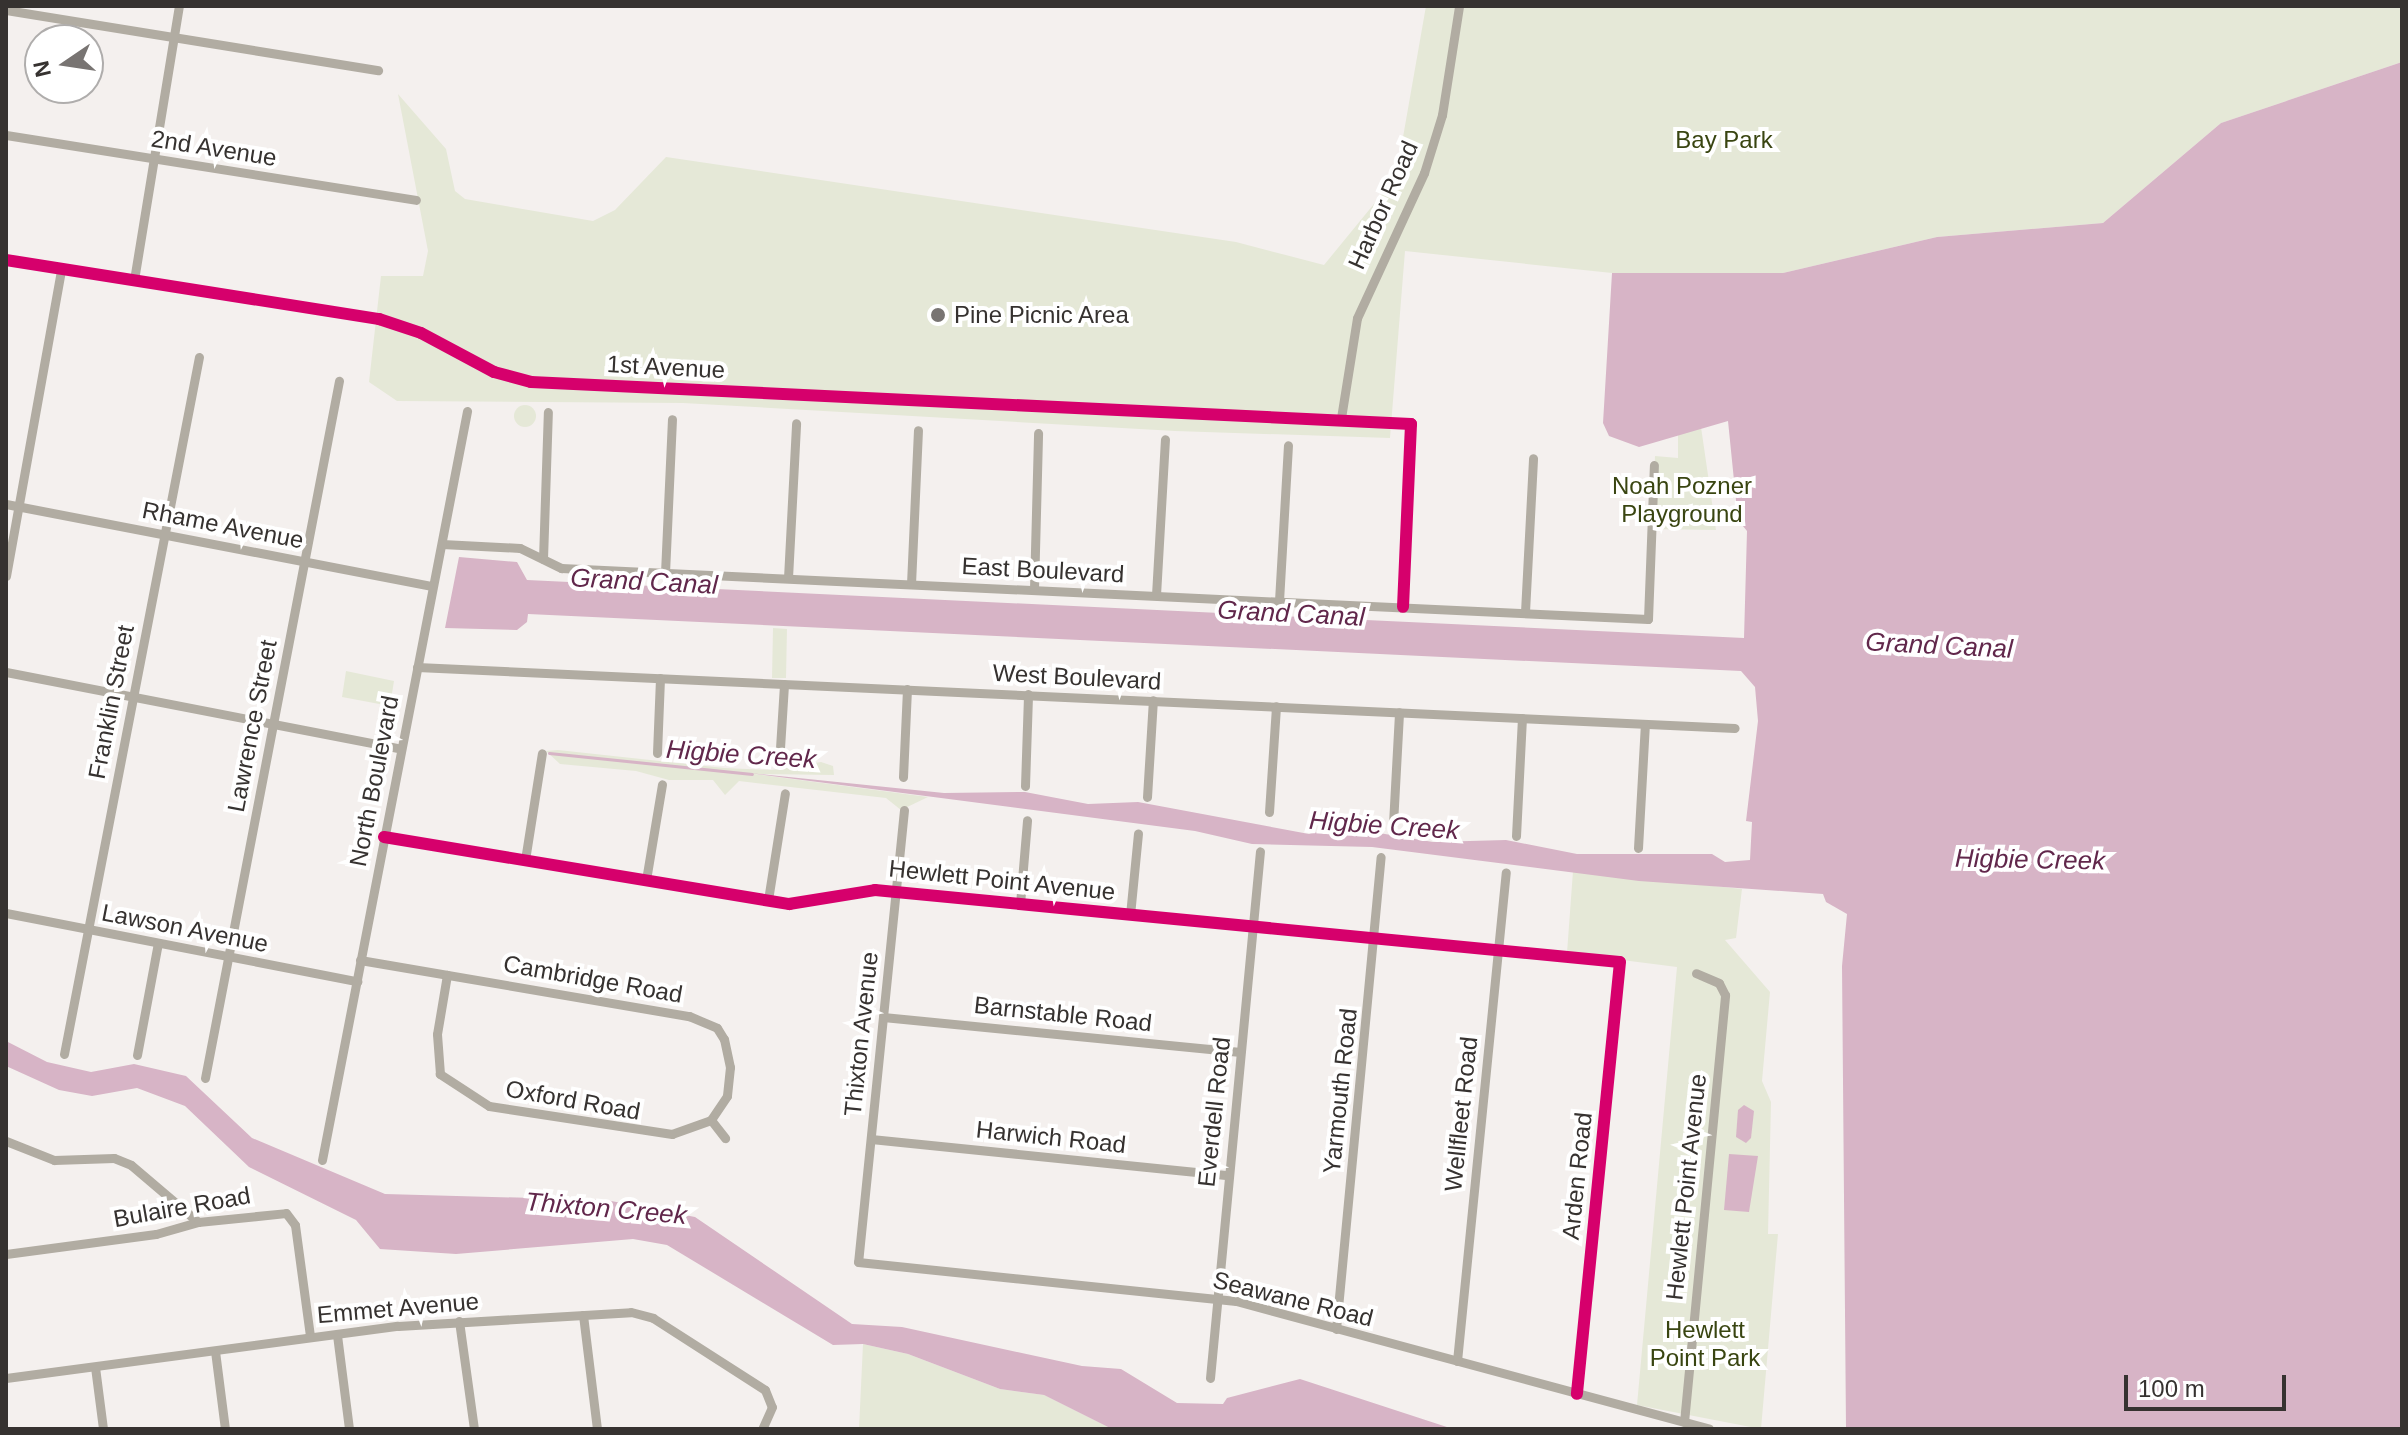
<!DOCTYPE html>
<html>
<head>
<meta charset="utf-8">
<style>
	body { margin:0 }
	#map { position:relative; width:2408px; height:1435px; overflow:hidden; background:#f4f0ee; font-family:Arial,sans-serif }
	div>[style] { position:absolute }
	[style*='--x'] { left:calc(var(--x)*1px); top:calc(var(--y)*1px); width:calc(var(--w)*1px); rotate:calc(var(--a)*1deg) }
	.green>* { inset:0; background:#e5e8d7 }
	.round { border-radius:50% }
	.water>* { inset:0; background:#d7b4c6 }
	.stream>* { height:3px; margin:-1.5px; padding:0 1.5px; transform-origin:1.5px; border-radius:1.5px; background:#d7b4c6 }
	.minor>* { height:9px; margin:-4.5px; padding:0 4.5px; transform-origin:4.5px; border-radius:4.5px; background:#b1aca2 }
	.cycleway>* { height:12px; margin:-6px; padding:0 6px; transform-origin:6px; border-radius:6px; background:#d6006c }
	.dots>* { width:22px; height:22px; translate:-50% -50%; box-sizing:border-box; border:4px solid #fff; border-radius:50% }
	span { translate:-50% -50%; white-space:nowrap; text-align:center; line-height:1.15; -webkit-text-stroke:8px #fff; paint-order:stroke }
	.park-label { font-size:24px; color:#394511 }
	.street-label { font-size:24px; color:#363230 }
	.poi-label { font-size:24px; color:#363230 }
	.left { translate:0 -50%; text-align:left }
	.water-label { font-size:26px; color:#61274b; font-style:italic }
	.frame { position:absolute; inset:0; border:8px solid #363230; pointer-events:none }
	.north { position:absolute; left:24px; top:24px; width:80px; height:80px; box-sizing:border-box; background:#fff; border:2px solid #afadac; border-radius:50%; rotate:257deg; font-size:22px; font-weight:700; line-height:32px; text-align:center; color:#363230 }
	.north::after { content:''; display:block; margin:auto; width:28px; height:36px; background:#787472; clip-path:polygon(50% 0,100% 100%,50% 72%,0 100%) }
	.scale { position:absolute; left:2124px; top:1375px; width:162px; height:36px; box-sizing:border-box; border:4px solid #363230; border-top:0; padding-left:10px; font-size:24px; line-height:28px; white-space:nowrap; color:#363230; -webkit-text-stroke:6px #fff; paint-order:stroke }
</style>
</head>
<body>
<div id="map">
	<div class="green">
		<i style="clip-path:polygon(1426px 6px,2402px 6px,2402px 62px,2221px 123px,2103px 223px,1937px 237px,1783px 273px,1612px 273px,1405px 251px,1390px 438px,1175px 431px,683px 403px,397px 401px,369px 382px,381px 276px,423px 276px,428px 251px,398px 94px,446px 149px,455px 191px,465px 199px,593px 221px,615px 210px,666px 157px,1236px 242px,1324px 265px,1396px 177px)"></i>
		<i class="round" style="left:514px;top:405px;width:22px;height:22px"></i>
		<i style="clip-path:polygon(1701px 427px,1716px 530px,1652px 529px,1655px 456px,1678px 458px,1678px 434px)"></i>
		<i style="clip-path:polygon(773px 628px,787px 629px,786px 678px,772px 678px)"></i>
		<i style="clip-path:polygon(346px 671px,394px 681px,390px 706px,342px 697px)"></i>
		<i style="clip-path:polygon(558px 750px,724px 768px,772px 770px,821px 762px,833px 766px,834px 775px,754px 774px,928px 797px,901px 810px,886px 798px,739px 781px,725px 795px,713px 780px,669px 780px,636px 771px,560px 764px,546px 751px)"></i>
		<i style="clip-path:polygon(1573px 871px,1742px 889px,1736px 938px,1725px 940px,1770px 992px,1762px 1081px,1771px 1102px,1768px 1234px,1778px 1234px,1761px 1429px,1637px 1405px,1677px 967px,1567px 953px)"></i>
		<i style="clip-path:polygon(863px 1344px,908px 1354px,1000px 1389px,1044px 1395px,1112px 1429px,859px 1429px)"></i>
	</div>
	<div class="water">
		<i style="clip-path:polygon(2402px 62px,2402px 1429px,1846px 1429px,1842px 966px,1847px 914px,1826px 902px,1823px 894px,1639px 881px,1372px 847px,1252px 844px,1195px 831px,749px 773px,944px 793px,1025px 792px,1088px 804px,1138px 802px,1309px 834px,1343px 827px,1433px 842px,1506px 840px,1577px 854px,1712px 854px,1725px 862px,1750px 860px,1752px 822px,1746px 821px,1758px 721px,1755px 687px,1741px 671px,528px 614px,527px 622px,517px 630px,445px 628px,459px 557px,517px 562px,527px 580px,1744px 638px,1747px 531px,1738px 520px,1728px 421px,1639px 447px,1609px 436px,1603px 423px,1612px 273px,1783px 273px,1937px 237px,2103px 223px,2221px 123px)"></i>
		<i style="clip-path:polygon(6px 1041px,47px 1062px,91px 1072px,134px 1064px,186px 1076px,252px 1138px,385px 1194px,606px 1200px,695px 1217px,852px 1324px,902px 1327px,1082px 1366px,1121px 1369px,1177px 1403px,1223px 1404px,1227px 1398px,1300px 1379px,1453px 1429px,1112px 1429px,1044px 1395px,1000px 1389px,908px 1354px,863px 1344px,833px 1345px,667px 1245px,633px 1239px,456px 1254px,380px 1249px,356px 1220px,249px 1167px,185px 1106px,137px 1088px,92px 1096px,59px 1090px,6px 1066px)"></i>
		<i style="clip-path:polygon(1744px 1105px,1754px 1111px,1751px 1138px,1746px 1143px,1736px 1137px,1738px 1110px)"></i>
		<i style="clip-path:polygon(1729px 1154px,1758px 1156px,1749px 1212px,1724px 1210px)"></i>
	</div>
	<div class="stream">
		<i style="--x:549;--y:753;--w:204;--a:5.9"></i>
	</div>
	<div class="minor">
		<i style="--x:6;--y:10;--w:377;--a:9.2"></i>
		<i style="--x:6;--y:135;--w:415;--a:9"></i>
		<i style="--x:6;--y:260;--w:378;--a:9"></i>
		<i style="--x:379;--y:319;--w:44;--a:18.4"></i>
		<i style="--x:421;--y:333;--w:83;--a:28.1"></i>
		<i style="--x:494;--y:372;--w:38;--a:15"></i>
		<i style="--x:531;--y:382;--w:881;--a:2.73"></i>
		<i style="--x:1411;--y:424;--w:183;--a:92.5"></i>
		<i style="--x:134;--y:280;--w:278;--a:-80.7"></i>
		<i style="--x:1341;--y:418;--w:101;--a:-80.9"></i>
		<i style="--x:1357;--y:318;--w:160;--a:-65.2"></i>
		<i style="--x:1424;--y:173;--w:61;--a:-72.8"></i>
		<i style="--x:1442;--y:115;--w:110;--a:-81.1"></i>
		<i style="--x:6;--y:504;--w:434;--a:10.9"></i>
		<i style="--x:442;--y:544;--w:78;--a:2.9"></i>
		<i style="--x:520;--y:548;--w:46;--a:26"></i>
		<i style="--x:561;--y:568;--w:1088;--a:2.69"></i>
		<i style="--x:1648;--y:619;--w:154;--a:-87.8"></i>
		<i style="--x:543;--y:559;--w:147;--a:-88.1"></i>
		<i style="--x:665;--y:573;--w:154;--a:-87.4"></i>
		<i style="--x:6;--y:576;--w:312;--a:-79.8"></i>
		<i style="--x:788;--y:578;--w:155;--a:-87"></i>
		<i style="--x:911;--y:584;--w:154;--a:-87.4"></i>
		<i style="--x:1034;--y:589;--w:156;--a:-88.5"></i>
		<i style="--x:1156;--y:595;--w:156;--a:-86.7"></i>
		<i style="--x:1279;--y:601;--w:156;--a:-86.7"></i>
		<i style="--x:1525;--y:612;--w:154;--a:-87"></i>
		<i style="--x:417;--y:667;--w:1319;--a:2.65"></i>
		<i style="--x:6;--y:672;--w:402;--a:11"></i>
		<i style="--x:657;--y:753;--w:75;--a:-87.7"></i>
		<i style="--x:779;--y:764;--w:80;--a:-86.4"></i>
		<i style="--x:903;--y:777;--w:88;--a:-87.4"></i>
		<i style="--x:1025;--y:786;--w:92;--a:-88.1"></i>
		<i style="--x:1147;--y:797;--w:97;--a:-86.5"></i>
		<i style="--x:904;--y:810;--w:454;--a:95.8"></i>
		<i style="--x:858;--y:1262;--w:380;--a:5.9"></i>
		<i style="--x:1236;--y:1301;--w:490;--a:15.1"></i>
		<i style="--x:1269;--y:812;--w:106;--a:-86.2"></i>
		<i style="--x:1393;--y:824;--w:112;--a:-86.9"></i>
		<i style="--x:1516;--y:836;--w:118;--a:-87.1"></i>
		<i style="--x:384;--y:837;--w:411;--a:9.4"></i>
		<i style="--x:789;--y:904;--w:87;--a:-9.2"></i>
		<i style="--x:875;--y:890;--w:748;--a:5.52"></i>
		<i style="--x:1620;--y:962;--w:434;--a:95.7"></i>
		<i style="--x:1638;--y:848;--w:124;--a:-86.8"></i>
		<i style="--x:525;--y:860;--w:108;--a:-81"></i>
		<i style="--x:646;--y:880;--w:97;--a:-80.5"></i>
		<i style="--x:768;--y:900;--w:108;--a:-81"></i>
		<i style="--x:1020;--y:904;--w:84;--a:-85.2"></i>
		<i style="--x:6;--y:913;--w:358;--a:11"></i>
		<i style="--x:1130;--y:915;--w:82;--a:-84.4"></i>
		<i style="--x:360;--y:960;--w:334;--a:9.7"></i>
		<i style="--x:689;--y:1016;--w:30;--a:23"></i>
		<i style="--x:717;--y:1028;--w:13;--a:58"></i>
		<i style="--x:724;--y:1039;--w:29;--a:78"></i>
		<i style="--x:730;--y:1067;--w:29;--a:96"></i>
		<i style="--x:727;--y:1096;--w:29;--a:124"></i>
		<i style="--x:711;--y:1120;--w:41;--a:160.3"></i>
		<i style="--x:672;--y:1134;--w:185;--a:-171.3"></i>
		<i style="--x:489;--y:1106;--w:59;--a:-146.9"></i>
		<i style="--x:440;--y:1074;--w:40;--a:-94.3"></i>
		<i style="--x:437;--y:1034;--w:60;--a:-80.4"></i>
		<i style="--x:883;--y:1017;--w:359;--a:5.6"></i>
		<i style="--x:64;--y:1054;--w:710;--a:-79.04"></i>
		<i style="--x:137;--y:1055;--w:114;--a:-79.4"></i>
		<i style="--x:205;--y:1078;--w:710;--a:-79.12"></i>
		<i style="--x:711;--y:1120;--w:23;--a:52"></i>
		<i style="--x:871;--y:1139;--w:359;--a:5.8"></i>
		<i style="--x:6;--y:1141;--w:52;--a:21.6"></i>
		<i style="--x:54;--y:1160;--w:60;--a:-1.9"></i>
		<i style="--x:114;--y:1158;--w:18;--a:22"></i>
		<i style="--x:131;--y:1165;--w:88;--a:40.4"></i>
		<i style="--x:322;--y:1160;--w:763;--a:-79.04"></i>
		<i style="--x:6;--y:1254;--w:151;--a:-7.6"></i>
		<i style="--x:156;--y:1234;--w:44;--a:-15.9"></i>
		<i style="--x:198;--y:1222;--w:88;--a:-5.8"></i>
		<i style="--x:286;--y:1213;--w:15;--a:53"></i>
		<i style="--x:295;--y:1225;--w:112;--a:82.3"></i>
		<i style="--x:583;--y:1315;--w:115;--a:83"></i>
		<i style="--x:459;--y:1321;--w:109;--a:82.1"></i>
		<i style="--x:1336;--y:1329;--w:474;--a:-84.6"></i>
		<i style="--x:337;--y:1335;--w:95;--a:82.7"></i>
		<i style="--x:215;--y:1351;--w:79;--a:82.7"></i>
		<i style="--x:1457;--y:1361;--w:491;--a:-84.3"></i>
		<i style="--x:95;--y:1367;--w:63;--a:82.6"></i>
		<i style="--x:6;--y:1378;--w:395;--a:-7.6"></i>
		<i style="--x:398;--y:1326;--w:233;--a:-3.4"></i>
		<i style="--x:631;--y:1312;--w:23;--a:15"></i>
		<i style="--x:653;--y:1318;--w:133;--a:32.7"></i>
		<i style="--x:765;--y:1390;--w:18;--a:68"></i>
		<i style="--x:772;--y:1407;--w:24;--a:114"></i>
		<i style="--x:1210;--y:1378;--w:529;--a:-84.58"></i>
		<i style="--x:1684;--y:1422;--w:429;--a:-84.5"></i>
		<i style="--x:1725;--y:995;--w:13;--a:-117"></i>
		<i style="--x:1719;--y:983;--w:25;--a:-157"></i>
	</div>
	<div class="cycleway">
		<i style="--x:6;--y:260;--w:378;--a:9"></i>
		<i style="--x:379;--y:319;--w:44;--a:18.4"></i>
		<i style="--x:421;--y:333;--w:83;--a:28.1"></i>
		<i style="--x:494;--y:372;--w:38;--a:15"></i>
		<i style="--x:531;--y:382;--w:881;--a:2.73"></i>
		<i style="--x:1411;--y:424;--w:183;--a:92.5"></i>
		<i style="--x:384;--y:837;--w:411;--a:9.4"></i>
		<i style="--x:789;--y:904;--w:87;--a:-9.2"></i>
		<i style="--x:875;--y:890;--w:748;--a:5.52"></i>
		<i style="--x:1620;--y:962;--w:434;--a:95.7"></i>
	</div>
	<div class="dots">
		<i style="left:938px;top:315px;background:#787472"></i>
	</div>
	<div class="park-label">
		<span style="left:1724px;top:140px">Bay Park</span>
		<span style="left:1682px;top:500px">Noah Pozner<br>Playground</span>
		<span style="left:1705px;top:1344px">Hewlett<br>Point Park</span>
	</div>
	<div class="street-label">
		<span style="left:214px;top:148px;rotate:9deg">2nd Avenue</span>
		<span style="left:1383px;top:205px;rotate:-66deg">Harbor Road</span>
		<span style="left:666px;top:367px;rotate:3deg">1st Avenue</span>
		<span style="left:223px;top:525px;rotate:11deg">Rhame Avenue</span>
		<span style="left:1043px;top:570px;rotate:3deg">East Boulevard</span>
		<span style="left:1077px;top:677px;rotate:3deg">West Boulevard</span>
		<span style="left:111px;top:702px;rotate:-79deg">Franklin Street</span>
		<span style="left:252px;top:726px;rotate:-79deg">Lawrence Street</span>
		<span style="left:374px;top:781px;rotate:-79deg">North Boulevard</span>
		<span style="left:1002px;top:880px;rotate:6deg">Hewlett Point Avenue</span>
		<span style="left:185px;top:928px;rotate:11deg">Lawson Avenue</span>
		<span style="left:593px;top:979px;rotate:10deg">Cambridge Road</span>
		<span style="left:1063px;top:1014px;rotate:6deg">Barnstable Road</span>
		<span style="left:861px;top:1034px;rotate:-84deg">Thixton Avenue</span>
		<span style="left:1340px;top:1091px;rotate:-84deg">Yarmouth Road</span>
		<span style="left:573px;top:1100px;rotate:10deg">Oxford Road</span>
		<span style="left:1214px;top:1112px;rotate:-84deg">Everdell Road</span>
		<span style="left:1461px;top:1114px;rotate:-84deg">Wellfleet Road</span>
		<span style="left:1051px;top:1137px;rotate:6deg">Harwich Road</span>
		<span style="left:1577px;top:1176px;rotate:-84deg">Arden Road</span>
		<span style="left:1686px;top:1187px;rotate:-84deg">Hewlett Point Avenue</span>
		<span style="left:182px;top:1207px;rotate:-10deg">Bulaire Road</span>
		<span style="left:1293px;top:1299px;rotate:14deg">Seawane Road</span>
		<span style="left:398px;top:1308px;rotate:-5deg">Emmet Avenue</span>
	</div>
	<div class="poi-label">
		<span class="left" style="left:954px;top:315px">Pine Picnic Area</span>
	</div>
	<div class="water-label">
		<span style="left:644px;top:582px;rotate:3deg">Grand Canal</span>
		<span style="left:1291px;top:614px;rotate:3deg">Grand Canal</span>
		<span style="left:1939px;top:646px;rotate:3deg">Grand Canal</span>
		<span style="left:741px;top:755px;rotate:4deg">Higbie Creek</span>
		<span style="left:1384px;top:826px;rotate:4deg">Higbie Creek</span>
		<span style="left:2030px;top:860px;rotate:1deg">Higbie Creek</span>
		<span style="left:606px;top:1209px;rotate:5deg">Thixton Creek</span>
	</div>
	<div class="frame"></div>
	<div class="north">N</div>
	<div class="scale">100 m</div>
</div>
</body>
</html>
